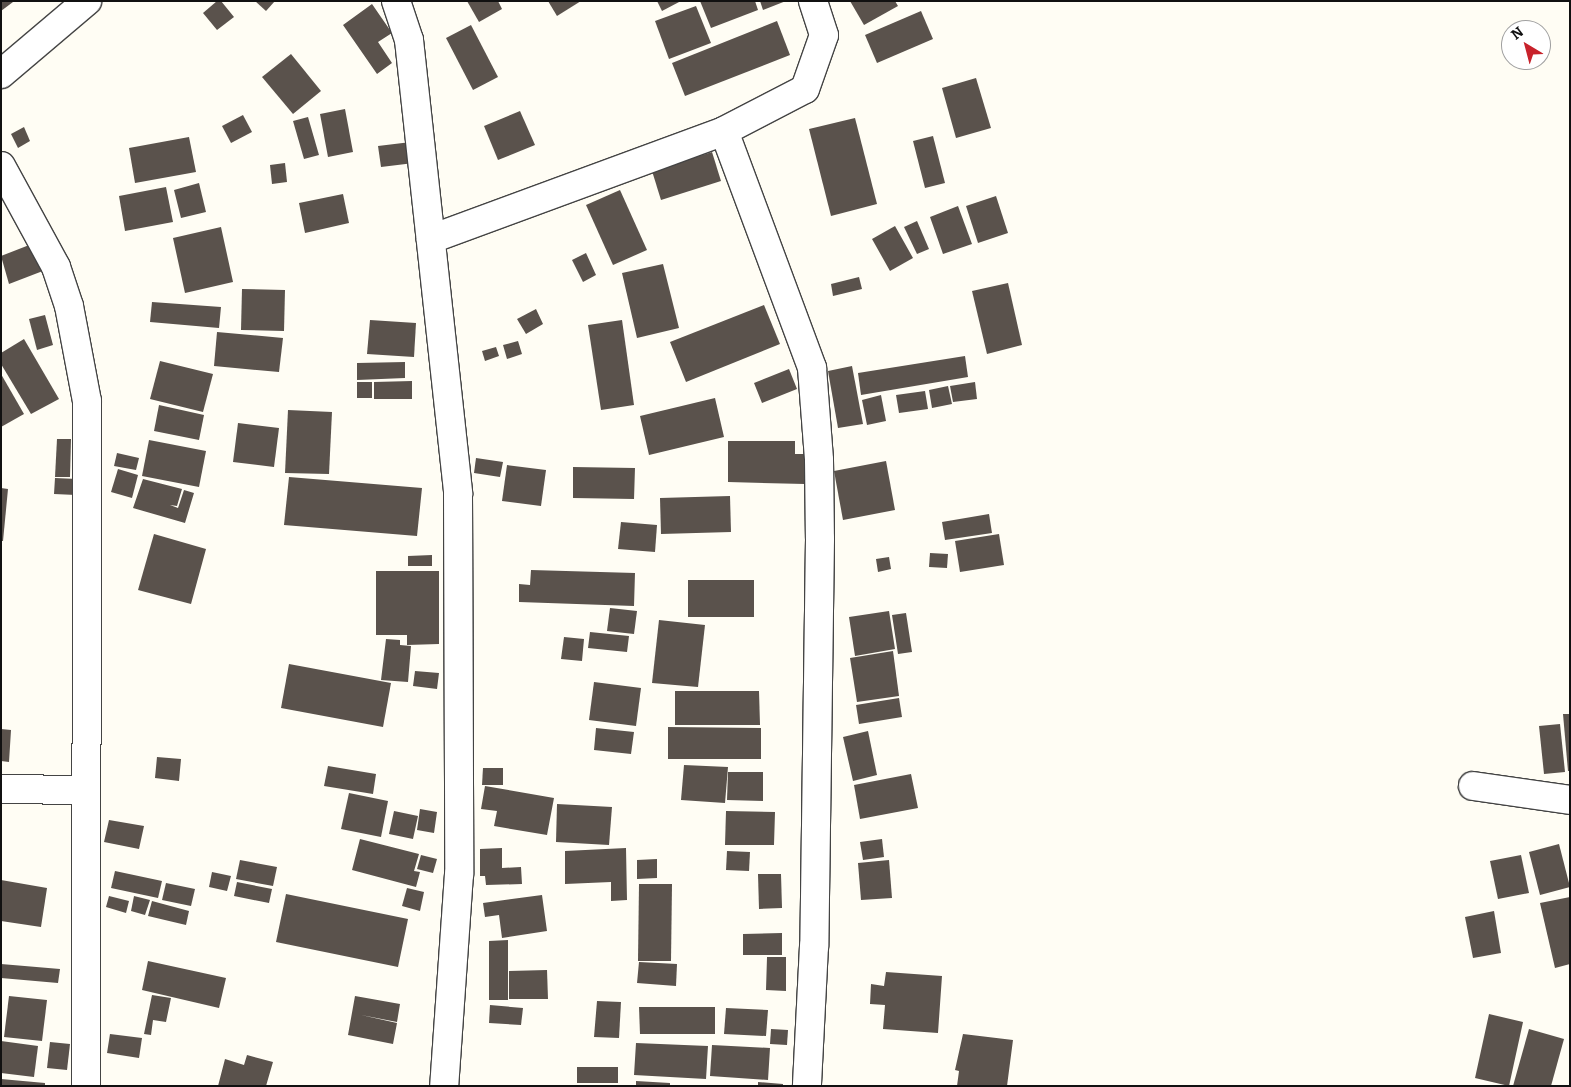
<!DOCTYPE html>
<html>
<head>
<meta charset="utf-8">
<style>
	body { margin:0 }
	#map { position:relative; width:1571px; height:1087px; overflow:hidden; background:#fffdf4; font-family:Bitter,serif }
	div>[style] { position:absolute }
	[style*='--x'] { left:calc(var(--x)*1px); top:calc(var(--y)*1px); width:calc(var(--w)*1px); rotate:calc(var(--a)*1deg) }
	.building>* { inset:0; background:#5a524c }
	.roads { filter:drop-shadow(1px 0 #444) drop-shadow(-1px 0 #444) drop-shadow(0 1px #444) drop-shadow(0 -1px #444) }
	.street>* { height:28px; margin:-14px; padding:0 14px; transform-origin:14px; border-radius:14px; background:#fff }
	span { translate:-50% -50%; white-space:nowrap; text-align:center; line-height:1.15; -webkit-text-stroke:5px #fff; paint-order:stroke }
	.frame { position:absolute; inset:0; border:2px solid #111; pointer-events:none }
	.north { position:absolute; left:1501px; top:20px; width:50px; height:50px; box-sizing:border-box; background:#fff; border:1px solid #a0a0a0; border-radius:50%; rotate:323deg; font-size:14px; font-weight:700; line-height:20px; text-align:center; color:#111 }
	.north::after { content:''; display:block; margin:auto; width:18px; height:22px; background:#c8222b; clip-path:polygon(50% 0,100% 100%,50% 72%,0 100%) }
</style>
</head>
<body>
<div id="map">
	<div class="building">
		<i style="clip-path:polygon(1px 1px,12px 1px,13px 2px,1px 11px)"></i>
		<i style="clip-path:polygon(217px 1px,221px 1px,234px 17px,217px 30px,203px 13px)"></i>
		<i style="clip-path:polygon(255px 1px,275px 1px,266px 11px)"></i>
		<i style="clip-path:polygon(467px 1px,498px 1px,502px 9px,479px 22px)"></i>
		<i style="clip-path:polygon(548px 1px,581px 1px,557px 16px)"></i>
		<i style="clip-path:polygon(657px 1px,681px 1px,662px 11px)"></i>
		<i style="clip-path:polygon(700px 1px,755px 1px,758px 10px,711px 28px)"></i>
		<i style="clip-path:polygon(760px 1px,786px 1px,763px 10px)"></i>
		<i style="clip-path:polygon(850px 1px,895px 1px,898px 6px,864px 25px)"></i>
		<i style="clip-path:polygon(372px 4px,392px 33px,378px 42px,392px 63px,377px 74px,343px 25px)"></i>
		<i style="clip-path:polygon(696px 6px,711px 43px,669px 59px,655px 21px)"></i>
		<i style="clip-path:polygon(921px 11px,933px 39px,877px 63px,865px 35px)"></i>
		<i style="clip-path:polygon(777px 21px,790px 55px,685px 96px,672px 63px)"></i>
		<i style="clip-path:polygon(471px 25px,498px 77px,473px 90px,446px 38px)"></i>
		<i style="clip-path:polygon(291px 54px,321px 91px,293px 114px,262px 77px)"></i>
		<i style="clip-path:polygon(976px 78px,991px 128px,956px 138px,942px 88px)"></i>
		<i style="clip-path:polygon(345px 109px,353px 152px,328px 157px,320px 114px)"></i>
		<i style="clip-path:polygon(520px 111px,535px 145px,498px 160px,484px 126px)"></i>
		<i style="clip-path:polygon(243px 115px,252px 132px,231px 143px,222px 126px)"></i>
		<i style="clip-path:polygon(308px 117px,319px 155px,304px 159px,293px 121px)"></i>
		<i style="clip-path:polygon(855px 118px,877px 204px,831px 216px,809px 129px)"></i>
		<i style="clip-path:polygon(24px 127px,30px 141px,18px 148px,11px 134px)"></i>
		<i style="clip-path:polygon(933px 136px,945px 183px,925px 188px,913px 141px)"></i>
		<i style="clip-path:polygon(189px 137px,196px 172px,135px 183px,129px 148px)"></i>
		<i style="clip-path:polygon(411px 142px,414px 163px,381px 167px,378px 146px)"></i>
		<i style="clip-path:polygon(712px 152px,721px 181px,661px 200px,652px 171px)"></i>
		<i style="clip-path:polygon(285px 163px,287px 182px,272px 184px,270px 165px)"></i>
		<i style="clip-path:polygon(199px 183px,206px 212px,181px 218px,174px 190px)"></i>
		<i style="clip-path:polygon(166px 187px,173px 222px,125px 231px,119px 196px)"></i>
		<i style="clip-path:polygon(620px 190px,647px 250px,613px 265px,586px 205px)"></i>
		<i style="clip-path:polygon(343px 194px,349px 223px,305px 233px,299px 203px)"></i>
		<i style="clip-path:polygon(996px 196px,1008px 233px,978px 243px,966px 206px)"></i>
		<i style="clip-path:polygon(958px 206px,972px 244px,943px 254px,930px 217px)"></i>
		<i style="clip-path:polygon(917px 221px,929px 249px,917px 254px,904px 227px)"></i>
		<i style="clip-path:polygon(895px 226px,913px 258px,890px 271px,872px 239px)"></i>
		<i style="clip-path:polygon(221px 227px,233px 282px,185px 293px,173px 238px)"></i>
		<i style="clip-path:polygon(37px 242px,48px 269px,9px 284px,1px 256px)"></i>
		<i style="clip-path:polygon(586px 253px,596px 275px,583px 282px,572px 260px)"></i>
		<i style="clip-path:polygon(663px 264px,679px 328px,637px 338px,622px 273px)"></i>
		<i style="clip-path:polygon(859px 277px,862px 289px,833px 296px,831px 284px)"></i>
		<i style="clip-path:polygon(1008px 283px,1022px 345px,987px 354px,972px 291px)"></i>
		<i style="clip-path:polygon(242px 289px,285px 290px,284px 331px,241px 330px)"></i>
		<i style="clip-path:polygon(152px 302px,221px 307px,219px 328px,150px 322px)"></i>
		<i style="clip-path:polygon(764px 305px,780px 344px,686px 382px,670px 342px)"></i>
		<i style="clip-path:polygon(536px 309px,543px 324px,526px 334px,517px 319px)"></i>
		<i style="clip-path:polygon(45px 315px,53px 345px,37px 350px,29px 319px)"></i>
		<i style="clip-path:polygon(370px 320px,416px 323px,414px 357px,367px 354px)"></i>
		<i style="clip-path:polygon(622px 320px,634px 405px,601px 410px,588px 325px)"></i>
		<i style="clip-path:polygon(217px 332px,283px 338px,279px 372px,214px 366px)"></i>
		<i style="clip-path:polygon(24px 339px,59px 399px,31px 414px,1px 364px,1px 353px)"></i>
		<i style="clip-path:polygon(518px 341px,522px 354px,507px 359px,503px 345px)"></i>
		<i style="clip-path:polygon(496px 347px,499px 356px,485px 361px,482px 351px)"></i>
		<i style="clip-path:polygon(965px 356px,968px 377px,861px 395px,858px 373px)"></i>
		<i style="clip-path:polygon(160px 361px,213px 374px,203px 412px,150px 399px)"></i>
		<i style="clip-path:polygon(405px 362px,405px 378px,357px 380px,357px 363px)"></i>
		<i style="clip-path:polygon(852px 366px,863px 424px,838px 428px,828px 371px)"></i>
		<i style="clip-path:polygon(789px 369px,797px 389px,762px 403px,754px 383px)"></i>
		<i style="clip-path:polygon(1px 374px,24px 414px,1px 427px)"></i>
		<i style="clip-path:polygon(412px 381px,412px 399px,374px 399px,374px 382px)"></i>
		<i style="clip-path:polygon(357px 382px,372px 382px,372px 398px,357px 398px)"></i>
		<i style="clip-path:polygon(975px 382px,977px 399px,953px 402px,950px 386px)"></i>
		<i style="clip-path:polygon(948px 386px,952px 404px,932px 408px,929px 390px)"></i>
		<i style="clip-path:polygon(925px 391px,928px 409px,899px 413px,896px 395px)"></i>
		<i style="clip-path:polygon(881px 395px,886px 421px,867px 425px,862px 400px)"></i>
		<i style="clip-path:polygon(715px 398px,724px 437px,649px 455px,640px 416px)"></i>
		<i style="clip-path:polygon(159px 405px,204px 415px,199px 440px,154px 431px)"></i>
		<i style="clip-path:polygon(288px 410px,332px 412px,329px 474px,285px 473px)"></i>
		<i style="clip-path:polygon(238px 423px,279px 428px,274px 467px,233px 462px)"></i>
		<i style="clip-path:polygon(57px 439px,71px 439px,70px 477px,55px 477px)"></i>
		<i style="clip-path:polygon(149px 440px,206px 451px,199px 487px,142px 476px)"></i>
		<i style="clip-path:polygon(728px 441px,795px 441px,795px 454px,804px 454px,805px 484px,728px 482px)"></i>
		<i style="clip-path:polygon(117px 453px,139px 458px,136px 470px,114px 466px)"></i>
		<i style="clip-path:polygon(476px 458px,503px 462px,500px 477px,474px 473px)"></i>
		<i style="clip-path:polygon(886px 461px,895px 510px,843px 520px,834px 471px)"></i>
		<i style="clip-path:polygon(507px 465px,546px 470px,541px 506px,502px 501px)"></i>
		<i style="clip-path:polygon(573px 467px,635px 468px,634px 499px,573px 498px)"></i>
		<i style="clip-path:polygon(118px 469px,138px 475px,132px 498px,111px 492px)"></i>
		<i style="clip-path:polygon(289px 477px,422px 488px,417px 536px,284px 525px)"></i>
		<i style="clip-path:polygon(55px 478px,77px 479px,76px 495px,54px 494px)"></i>
		<i style="clip-path:polygon(143px 479px,182px 489px,177px 506px,170px 505px,178px 508px,184px 490px,194px 493px,185px 523px,133px 508px)"></i>
		<i style="clip-path:polygon(1px 488px,8px 489px,3px 541px,1px 541px)"></i>
		<i style="clip-path:polygon(730px 496px,731px 532px,661px 534px,660px 498px)"></i>
		<i style="clip-path:polygon(989px 514px,992px 533px,945px 540px,942px 522px)"></i>
		<i style="clip-path:polygon(621px 522px,657px 525px,655px 552px,618px 549px)"></i>
		<i style="clip-path:polygon(154px 534px,206px 549px,191px 604px,138px 590px)"></i>
		<i style="clip-path:polygon(999px 534px,1004px 565px,960px 572px,955px 541px)"></i>
		<i style="clip-path:polygon(930px 553px,948px 554px,947px 568px,929px 567px)"></i>
		<i style="clip-path:polygon(432px 555px,432px 566px,408px 566px,408px 556px)"></i>
		<i style="clip-path:polygon(889px 557px,891px 569px,878px 572px,876px 559px)"></i>
		<i style="clip-path:polygon(531px 570px,635px 573px,634px 606px,519px 602px,519px 584px,530px 585px)"></i>
		<i style="clip-path:polygon(376px 571px,439px 571px,439px 644px,407px 645px,407px 635px,376px 635px)"></i>
		<i style="clip-path:polygon(688px 580px,754px 580px,754px 617px,688px 617px)"></i>
		<i style="clip-path:polygon(610px 608px,637px 611px,634px 634px,607px 631px)"></i>
		<i style="clip-path:polygon(889px 611px,895px 649px,855px 656px,849px 617px)"></i>
		<i style="clip-path:polygon(906px 613px,912px 652px,898px 654px,892px 615px)"></i>
		<i style="clip-path:polygon(659px 620px,705px 625px,698px 687px,652px 683px)"></i>
		<i style="clip-path:polygon(590px 632px,629px 636px,627px 652px,588px 648px)"></i>
		<i style="clip-path:polygon(564px 637px,584px 639px,582px 661px,561px 659px)"></i>
		<i style="clip-path:polygon(386px 639px,400px 640px,400px 645px,411px 646px,408px 682px,381px 680px)"></i>
		<i style="clip-path:polygon(893px 651px,899px 696px,857px 702px,850px 658px)"></i>
		<i style="clip-path:polygon(289px 664px,391px 683px,383px 727px,281px 708px)"></i>
		<i style="clip-path:polygon(415px 671px,439px 673px,437px 689px,413px 686px)"></i>
		<i style="clip-path:polygon(594px 682px,641px 688px,636px 726px,589px 720px)"></i>
		<i style="clip-path:polygon(675px 691px,759px 691px,760px 725px,675px 725px)"></i>
		<i style="clip-path:polygon(899px 698px,902px 717px,859px 724px,856px 705px)"></i>
		<i style="clip-path:polygon(1563px 714px,1570px 714px,1570px 771px,1568px 771px)"></i>
		<i style="clip-path:polygon(1560px 724px,1565px 772px,1544px 774px,1539px 726px)"></i>
		<i style="clip-path:polygon(668px 727px,761px 728px,761px 759px,668px 759px)"></i>
		<i style="clip-path:polygon(596px 728px,634px 732px,631px 754px,594px 750px)"></i>
		<i style="clip-path:polygon(1px 729px,11px 730px,9px 762px,1px 761px)"></i>
		<i style="clip-path:polygon(868px 731px,877px 775px,853px 781px,843px 737px)"></i>
		<i style="clip-path:polygon(157px 757px,181px 759px,179px 781px,155px 778px)"></i>
		<i style="clip-path:polygon(684px 765px,728px 767px,725px 803px,681px 800px)"></i>
		<i style="clip-path:polygon(328px 766px,376px 774px,373px 794px,324px 786px)"></i>
		<i style="clip-path:polygon(483px 768px,503px 768px,503px 785px,482px 785px)"></i>
		<i style="clip-path:polygon(728px 772px,763px 772px,763px 801px,727px 800px)"></i>
		<i style="clip-path:polygon(911px 774px,918px 808px,860px 819px,854px 785px)"></i>
		<i style="clip-path:polygon(485px 786px,554px 798px,547px 835px,494px 826px,497px 811px,481px 809px)"></i>
		<i style="clip-path:polygon(349px 793px,388px 801px,381px 837px,341px 829px)"></i>
		<i style="clip-path:polygon(557px 804px,612px 807px,609px 845px,556px 842px)"></i>
		<i style="clip-path:polygon(420px 809px,437px 812px,434px 833px,417px 830px)"></i>
		<i style="clip-path:polygon(394px 811px,418px 816px,413px 839px,389px 834px)"></i>
		<i style="clip-path:polygon(726px 811px,775px 812px,774px 845px,725px 845px)"></i>
		<i style="clip-path:polygon(109px 820px,144px 826px,139px 849px,104px 842px)"></i>
		<i style="clip-path:polygon(360px 839px,419px 854px,414px 871px,420px 872px,416px 887px,352px 870px)"></i>
		<i style="clip-path:polygon(882px 839px,884px 857px,863px 860px,860px 842px)"></i>
		<i style="clip-path:polygon(1559px 844px,1570px 887px,1540px 895px,1529px 852px)"></i>
		<i style="clip-path:polygon(502px 848px,502px 868px,521px 867px,522px 884px,486px 885px,485px 876px,480px 876px,480px 849px)"></i>
		<i style="clip-path:polygon(626px 848px,627px 900px,611px 901px,611px 882px,565px 884px,565px 851px)"></i>
		<i style="clip-path:polygon(727px 851px,750px 852px,749px 871px,726px 870px)"></i>
		<i style="clip-path:polygon(421px 855px,437px 859px,433px 873px,417px 869px)"></i>
		<i style="clip-path:polygon(1521px 855px,1529px 893px,1498px 899px,1490px 861px)"></i>
		<i style="clip-path:polygon(657px 859px,657px 878px,637px 879px,637px 860px)"></i>
		<i style="clip-path:polygon(240px 860px,277px 867px,273px 886px,236px 879px)"></i>
		<i style="clip-path:polygon(889px 860px,892px 898px,861px 900px,858px 863px)"></i>
		<i style="clip-path:polygon(115px 871px,162px 881px,158px 898px,111px 888px)"></i>
		<i style="clip-path:polygon(212px 872px,231px 876px,227px 891px,209px 887px)"></i>
		<i style="clip-path:polygon(758px 874px,781px 874px,782px 908px,759px 909px)"></i>
		<i style="clip-path:polygon(1px 880px,47px 888px,41px 927px,1px 921px)"></i>
		<i style="clip-path:polygon(237px 882px,272px 889px,269px 903px,234px 896px)"></i>
		<i style="clip-path:polygon(166px 883px,195px 889px,191px 906px,162px 900px)"></i>
		<i style="clip-path:polygon(639px 884px,672px 884px,671px 961px,638px 961px)"></i>
		<i style="clip-path:polygon(407px 888px,424px 892px,420px 911px,402px 906px)"></i>
		<i style="clip-path:polygon(286px 894px,408px 919px,398px 967px,276px 942px)"></i>
		<i style="clip-path:polygon(542px 895px,547px 931px,502px 938px,499px 915px,485px 917px,483px 903px)"></i>
		<i style="clip-path:polygon(109px 896px,129px 901px,126px 913px,106px 907px)"></i>
		<i style="clip-path:polygon(134px 896px,150px 900px,145px 915px,131px 911px)"></i>
		<i style="clip-path:polygon(1570px 897px,1570px 964px,1555px 968px,1540px 903px)"></i>
		<i style="clip-path:polygon(152px 901px,189px 911px,186px 925px,148px 916px)"></i>
		<i style="clip-path:polygon(1494px 911px,1501px 953px,1473px 958px,1465px 917px)"></i>
		<i style="clip-path:polygon(782px 933px,782px 955px,743px 955px,743px 934px)"></i>
		<i style="clip-path:polygon(508px 940px,508px 1000px,489px 1000px,489px 941px)"></i>
		<i style="clip-path:polygon(767px 957px,786px 957px,786px 991px,766px 990px)"></i>
		<i style="clip-path:polygon(148px 961px,226px 978px,219px 1008px,142px 990px)"></i>
		<i style="clip-path:polygon(639px 962px,677px 964px,676px 986px,637px 983px)"></i>
		<i style="clip-path:polygon(1px 964px,60px 969px,58px 983px,1px 978px)"></i>
		<i style="clip-path:polygon(547px 970px,548px 999px,509px 999px,509px 971px)"></i>
		<i style="clip-path:polygon(886px 972px,942px 976px,938px 1033px,883px 1029px,885px 1005px,870px 1004px,871px 984px,884px 986px)"></i>
		<i style="clip-path:polygon(152px 995px,171px 998px,166px 1022px,153px 1020px,151px 1035px,144px 1034px)"></i>
		<i style="clip-path:polygon(9px 996px,47px 1000px,42px 1041px,4px 1037px)"></i>
		<i style="clip-path:polygon(355px 996px,400px 1004px,397px 1022px,361px 1015px,397px 1023px,393px 1044px,348px 1035px)"></i>
		<i style="clip-path:polygon(597px 1001px,621px 1002px,619px 1038px,594px 1037px)"></i>
		<i style="clip-path:polygon(490px 1005px,523px 1008px,521px 1025px,489px 1023px)"></i>
		<i style="clip-path:polygon(639px 1007px,715px 1007px,715px 1034px,640px 1034px)"></i>
		<i style="clip-path:polygon(726px 1008px,768px 1010px,766px 1036px,724px 1034px)"></i>
		<i style="clip-path:polygon(1489px 1014px,1523px 1022px,1509px 1086px,1475px 1078px)"></i>
		<i style="clip-path:polygon(771px 1029px,788px 1030px,787px 1045px,770px 1044px)"></i>
		<i style="clip-path:polygon(1529px 1029px,1564px 1039px,1551px 1086px,1513px 1086px)"></i>
		<i style="clip-path:polygon(110px 1034px,142px 1038px,139px 1058px,107px 1053px)"></i>
		<i style="clip-path:polygon(963px 1034px,1013px 1040px,1007px 1086px,957px 1086px,959px 1071px,955px 1070px)"></i>
		<i style="clip-path:polygon(1px 1041px,38px 1046px,34px 1077px,1px 1073px)"></i>
		<i style="clip-path:polygon(50px 1042px,70px 1044px,67px 1070px,47px 1068px)"></i>
		<i style="clip-path:polygon(636px 1043px,708px 1046px,706px 1079px,634px 1075px)"></i>
		<i style="clip-path:polygon(712px 1045px,770px 1048px,768px 1080px,710px 1076px)"></i>
		<i style="clip-path:polygon(247px 1055px,273px 1062px,266px 1086px,218px 1086px,225px 1059px,244px 1065px)"></i>
		<i style="clip-path:polygon(577px 1067px,618px 1067px,618px 1083px,577px 1083px)"></i>
		<i style="clip-path:polygon(1px 1079px,45px 1083px,45px 1086px,1px 1086px)"></i>
		<i style="clip-path:polygon(636px 1081px,670px 1083px,670px 1086px,636px 1086px)"></i>
		<i style="clip-path:polygon(758px 1082px,783px 1084px,783px 1086px,758px 1086px)"></i>
	</div>
	<div class="roads">
		<div class="street">
			<i style="--x:396;--y:1;--w:41;--a:71.6"></i>
			<i style="--x:409;--y:40;--w:457;--a:83.8"></i>
			<i style="--x:458;--y:494;--w:380;--a:89.8"></i>
			<i style="--x:459;--y:874;--w:213;--a:94"></i>
			<i style="--x:1;--y:74;--w:113;--a:-40.3"></i>
			<i style="--x:724;--y:131;--w:91;--a:-27.4"></i>
			<i style="--x:805;--y:89;--w:57;--a:-70.6"></i>
			<i style="--x:824;--y:35;--w:36;--a:-108"></i>
			<i style="--x:1;--y:166;--w:115;--a:61.4"></i>
			<i style="--x:56;--y:267;--w:41;--a:71.6"></i>
			<i style="--x:69;--y:306;--w:97;--a:79.3"></i>
			<i style="--x:87;--y:401;--w:685;--a:90.08"></i>
			<i style="--x:431;--y:239;--w:312;--a:-20.2"></i>
			<i style="--x:724;--y:131;--w:253;--a:69.6"></i>
			<i style="--x:812;--y:368;--w:92;--a:85.6"></i>
			<i style="--x:819;--y:460;--w:79;--a:89.3"></i>
			<i style="--x:820;--y:539;--w:407;--a:90.8"></i>
			<i style="--x:814;--y:946;--w:140;--a:92.9"></i>
			<i style="--x:1473;--y:786;--w:98;--a:8.2"></i>
			<i style="--x:1;--y:789;--w:84;--a:0.7"></i>
		</div>
	</div>
	<div class="frame"></div>
	<div class="north">N</div>
</div>
</body>
</html>
